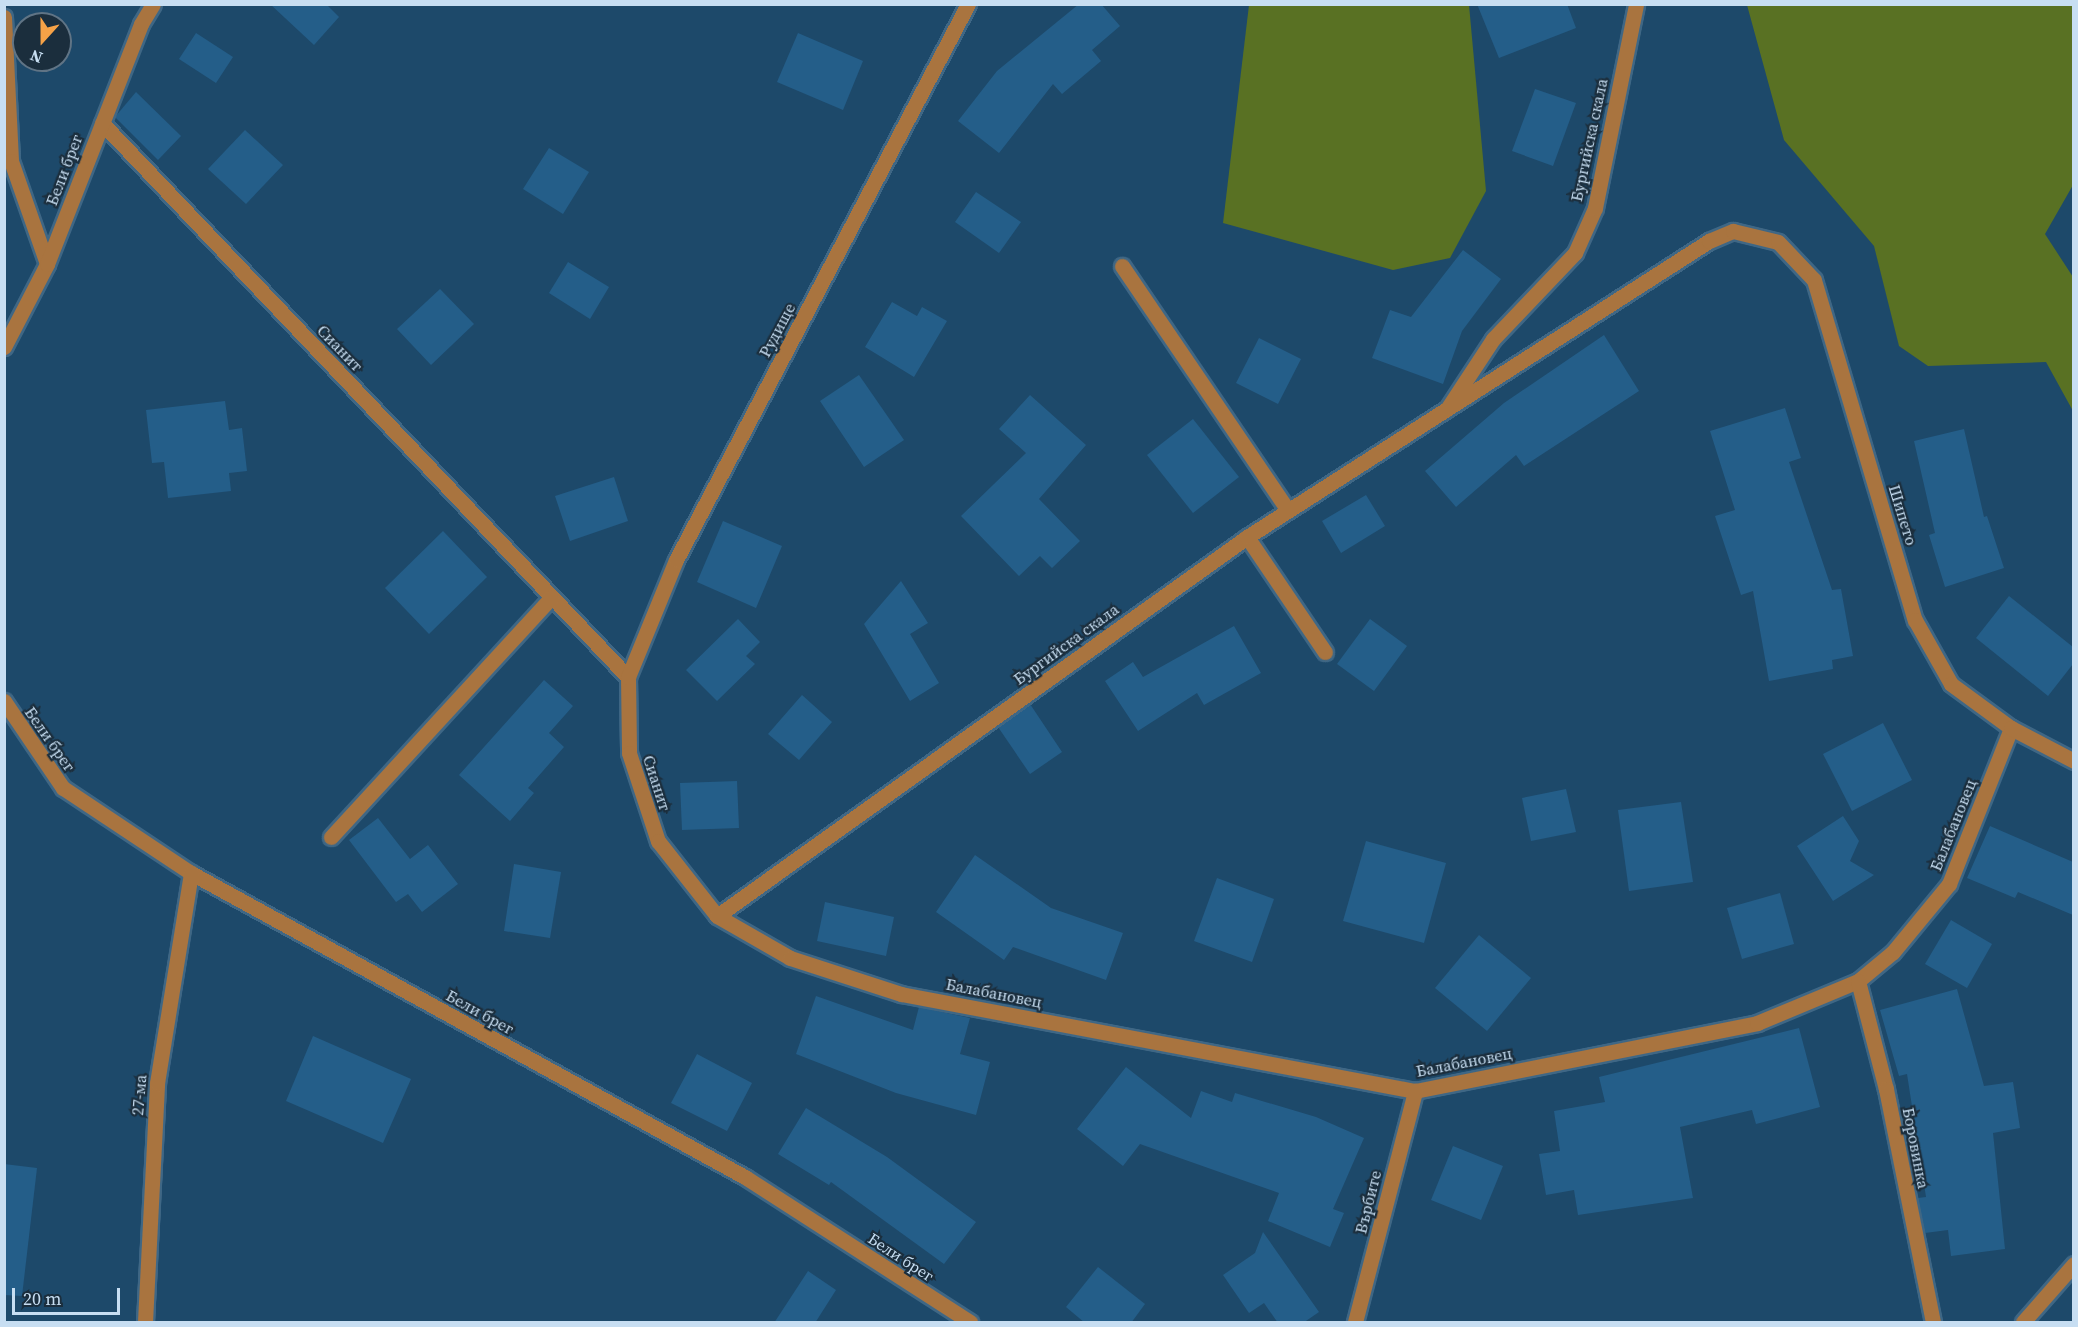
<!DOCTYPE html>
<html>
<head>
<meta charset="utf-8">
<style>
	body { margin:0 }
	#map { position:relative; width:2078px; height:1327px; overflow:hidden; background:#1d496a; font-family:"Source Serif 4",serif }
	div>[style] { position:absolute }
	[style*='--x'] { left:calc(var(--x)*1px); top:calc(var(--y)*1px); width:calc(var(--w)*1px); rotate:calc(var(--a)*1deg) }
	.green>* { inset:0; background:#597123 }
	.building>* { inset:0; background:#245e89 }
	.roads { filter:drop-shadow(2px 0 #3f6785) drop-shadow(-2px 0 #3f6785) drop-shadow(0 2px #3f6785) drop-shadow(0 -2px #3f6785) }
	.minor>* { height:15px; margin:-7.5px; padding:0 7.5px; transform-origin:7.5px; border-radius:7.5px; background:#a9743f }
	span { translate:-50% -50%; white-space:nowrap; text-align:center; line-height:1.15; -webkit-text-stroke:4.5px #1b2e3d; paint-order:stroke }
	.street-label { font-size:16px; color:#c7def2 }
	.frame { position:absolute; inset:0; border:6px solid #c7def2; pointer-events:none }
	.north { position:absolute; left:12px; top:12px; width:60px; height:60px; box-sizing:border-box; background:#1b2e3d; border:2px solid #607485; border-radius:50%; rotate:201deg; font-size:16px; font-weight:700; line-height:24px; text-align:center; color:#c7def2 }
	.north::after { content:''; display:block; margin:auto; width:21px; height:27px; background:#f6a247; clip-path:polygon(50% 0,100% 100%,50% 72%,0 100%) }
	.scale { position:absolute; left:12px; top:1288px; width:108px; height:27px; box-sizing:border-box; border:3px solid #c7def2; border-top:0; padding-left:8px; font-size:18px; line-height:21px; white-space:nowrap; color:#c7def2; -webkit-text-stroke:4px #1b2e3d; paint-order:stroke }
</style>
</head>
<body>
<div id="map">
	<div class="green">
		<i style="clip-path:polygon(1249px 5px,1469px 5px,1486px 191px,1450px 258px,1393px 270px,1223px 223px)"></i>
		<i style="clip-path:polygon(1747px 5px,2073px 5px,2073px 185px,2045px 234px,2073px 277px,2073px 411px,2046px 362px,1928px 366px,1899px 346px,1874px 246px,1784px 140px)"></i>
	</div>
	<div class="building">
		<i style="clip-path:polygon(270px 4px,326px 4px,339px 17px,314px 45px)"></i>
		<i style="clip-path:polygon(1079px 4px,1101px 4px,1120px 26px,1092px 50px,1101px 61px,1062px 94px,1053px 84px,999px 153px,958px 121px,997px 71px)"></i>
		<i style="clip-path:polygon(1477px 4px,1567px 4px,1576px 28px,1499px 58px)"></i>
		<i style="clip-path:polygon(196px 33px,233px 57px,216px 83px,179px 59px)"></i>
		<i style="clip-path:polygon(798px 33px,863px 61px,843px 110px,777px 82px)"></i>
		<i style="clip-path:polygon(1535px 89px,1576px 103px,1553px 166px,1512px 151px)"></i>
		<i style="clip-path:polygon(136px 92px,181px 136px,158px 160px,115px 117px)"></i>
		<i style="clip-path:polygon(245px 130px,283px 165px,246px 204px,208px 169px)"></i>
		<i style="clip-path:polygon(549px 148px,589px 172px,563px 214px,523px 189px)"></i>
		<i style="clip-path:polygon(976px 192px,1021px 222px,999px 253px,955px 222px)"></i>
		<i style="clip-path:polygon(1463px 250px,1501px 279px,1462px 331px,1443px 384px,1372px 358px,1390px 310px,1411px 317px)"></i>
		<i style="clip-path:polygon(568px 262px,609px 287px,590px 319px,549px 293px)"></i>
		<i style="clip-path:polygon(440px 289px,474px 324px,431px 365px,397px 329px)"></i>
		<i style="clip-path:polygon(892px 302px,917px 316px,922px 307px,947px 321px,914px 377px,865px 347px)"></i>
		<i style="clip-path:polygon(1604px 335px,1639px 391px,1524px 466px,1516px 455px,1456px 507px,1425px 471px,1504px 403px)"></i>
		<i style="clip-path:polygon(1259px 338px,1301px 359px,1278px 404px,1236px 383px)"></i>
		<i style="clip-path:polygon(859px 375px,904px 440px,864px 467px,820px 401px)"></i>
		<i style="clip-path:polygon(1030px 395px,1086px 445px,1039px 499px,1080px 541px,1052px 568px,1040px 556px,1019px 576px,961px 516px,1026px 453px,999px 429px)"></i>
		<i style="clip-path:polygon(225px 401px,229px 430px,242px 428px,247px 471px,229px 473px,231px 491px,168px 498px,164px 462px,152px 463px,146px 410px)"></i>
		<i style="clip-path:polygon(1785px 408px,1801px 458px,1789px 462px,1832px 590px,1841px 589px,1853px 656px,1832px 660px,1833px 669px,1769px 681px,1753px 591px,1741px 595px,1715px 516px,1735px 510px,1710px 431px)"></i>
		<i style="clip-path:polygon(1193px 419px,1239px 477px,1193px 513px,1147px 455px)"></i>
		<i style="clip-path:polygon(1964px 429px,1984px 517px,1987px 516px,2004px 568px,1945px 587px,1929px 535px,1935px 533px,1914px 441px)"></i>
		<i style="clip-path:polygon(614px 477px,628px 521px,570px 541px,555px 496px)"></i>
		<i style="clip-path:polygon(1366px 495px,1385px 526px,1341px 553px,1322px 521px)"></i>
		<i style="clip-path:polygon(723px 521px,782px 546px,756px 608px,697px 582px)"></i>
		<i style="clip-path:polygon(443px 531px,487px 577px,429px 634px,385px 588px)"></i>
		<i style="clip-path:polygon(901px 581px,928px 623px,910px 634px,939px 683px,910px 701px,864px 624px)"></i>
		<i style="clip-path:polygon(2009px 596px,2073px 647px,2073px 664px,2048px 696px,1976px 638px)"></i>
		<i style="clip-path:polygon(738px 619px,760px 642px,746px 656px,755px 664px,717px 701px,686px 670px)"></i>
		<i style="clip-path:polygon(1370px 619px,1407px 646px,1374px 691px,1337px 664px)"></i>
		<i style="clip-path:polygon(1234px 626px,1261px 673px,1204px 705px,1197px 693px,1138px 731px,1105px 681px,1133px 662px,1143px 677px)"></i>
		<i style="clip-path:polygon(544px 680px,573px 706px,549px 733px,564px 747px,528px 788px,534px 793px,510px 821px,459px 775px)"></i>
		<i style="clip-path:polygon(802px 695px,832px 722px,799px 760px,768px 734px)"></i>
		<i style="clip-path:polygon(1030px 704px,1062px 752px,1030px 774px,998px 727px)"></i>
		<i style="clip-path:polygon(1883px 723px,1912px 780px,1852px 811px,1823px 754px)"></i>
		<i style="clip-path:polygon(737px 781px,739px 828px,682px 830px,680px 783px)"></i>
		<i style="clip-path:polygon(1566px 789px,1576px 832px,1531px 841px,1522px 798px)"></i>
		<i style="clip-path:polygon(1681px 802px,1693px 882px,1629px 891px,1618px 810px)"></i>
		<i style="clip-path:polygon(1843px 816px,1859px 841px,1850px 861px,1874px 875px,1833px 901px,1797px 846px)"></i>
		<i style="clip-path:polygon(378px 818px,410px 859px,428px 845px,458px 884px,422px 912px,408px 894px,396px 902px,349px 840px)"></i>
		<i style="clip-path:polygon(1990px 826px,2073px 862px,2073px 915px,2018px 892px,2015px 898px,1967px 878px)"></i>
		<i style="clip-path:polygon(1366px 841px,1446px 863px,1424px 943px,1343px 921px)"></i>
		<i style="clip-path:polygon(975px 855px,1051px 908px,1123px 933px,1106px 980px,1013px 947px,1004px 960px,936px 912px)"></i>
		<i style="clip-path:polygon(514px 864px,561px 872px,550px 938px,504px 931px)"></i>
		<i style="clip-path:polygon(1217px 878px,1274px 899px,1252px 962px,1194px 941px)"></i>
		<i style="clip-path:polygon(1780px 893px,1794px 944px,1742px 959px,1727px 908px)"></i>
		<i style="clip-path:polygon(825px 902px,894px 917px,886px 956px,817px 941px)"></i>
		<i style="clip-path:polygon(1951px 920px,1992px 944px,1967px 988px,1925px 964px)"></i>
		<i style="clip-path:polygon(1479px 935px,1531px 978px,1487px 1031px,1435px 988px)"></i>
		<i style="clip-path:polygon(1957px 989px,1984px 1086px,2013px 1082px,2020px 1128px,1993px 1133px,2005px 1249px,1951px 1256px,1948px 1230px,1925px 1233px,1918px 1198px,1926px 1197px,1907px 1074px,1899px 1076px,1880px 1010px)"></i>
		<i style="clip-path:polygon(816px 996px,913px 1030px,919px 1007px,970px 1018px,960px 1054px,990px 1062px,976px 1115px,896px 1093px,796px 1054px)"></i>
		<i style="clip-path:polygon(1799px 1028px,1820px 1107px,1756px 1124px,1752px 1110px,1680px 1127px,1693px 1198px,1578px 1215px,1574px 1190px,1546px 1195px,1539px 1154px,1560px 1151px,1554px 1111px,1605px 1102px,1599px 1077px)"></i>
		<i style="clip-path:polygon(313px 1036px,411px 1079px,383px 1143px,286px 1101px)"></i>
		<i style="clip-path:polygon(697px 1054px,752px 1083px,727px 1131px,671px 1103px)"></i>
		<i style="clip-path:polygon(1126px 1067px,1191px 1118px,1201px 1091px,1232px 1102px,1235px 1093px,1316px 1117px,1364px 1138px,1333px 1209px,1344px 1213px,1330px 1247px,1268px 1221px,1279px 1193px,1140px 1144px,1123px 1166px,1077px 1129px)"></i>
		<i style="clip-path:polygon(806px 1108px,887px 1157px,976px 1222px,944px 1264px,831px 1182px,829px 1185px,778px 1154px)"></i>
		<i style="clip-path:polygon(1453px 1146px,1503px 1166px,1481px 1220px,1431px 1200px)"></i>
		<i style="clip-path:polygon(4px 1164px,37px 1168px,22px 1296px,4px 1295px)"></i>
		<i style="clip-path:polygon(1263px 1232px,1319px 1312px,1303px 1323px,1278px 1323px,1264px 1303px,1249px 1313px,1223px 1275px,1255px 1253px)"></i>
		<i style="clip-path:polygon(1098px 1267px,1145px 1304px,1131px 1323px,1085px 1323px,1066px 1307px)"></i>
		<i style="clip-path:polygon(808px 1271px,836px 1290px,815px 1323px,774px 1323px)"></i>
	</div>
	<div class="roads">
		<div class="minor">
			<i style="--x:4;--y:17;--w:144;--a:87.2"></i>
			<i style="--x:11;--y:161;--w:109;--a:70.7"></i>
			<i style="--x:102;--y:123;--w:764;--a:46.49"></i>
			<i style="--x:628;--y:677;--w:76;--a:89.2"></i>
			<i style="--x:629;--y:753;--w:93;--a:71.8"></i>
			<i style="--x:658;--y:841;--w:95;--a:51.8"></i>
			<i style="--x:717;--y:916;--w:84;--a:29.9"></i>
			<i style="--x:790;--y:958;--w:117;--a:18"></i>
			<i style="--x:901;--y:994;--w:523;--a:10.69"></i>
			<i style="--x:1415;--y:1091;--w:349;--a:-11.2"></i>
			<i style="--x:1757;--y:1023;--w:109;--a:-22.6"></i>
			<i style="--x:1858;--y:981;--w:45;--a:-39.6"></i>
			<i style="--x:1893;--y:952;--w:88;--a:-50.5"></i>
			<i style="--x:1949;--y:884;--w:168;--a:-68.3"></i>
			<i style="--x:1122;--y:266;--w:295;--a:55.8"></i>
			<i style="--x:4;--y:347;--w:93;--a:-62.6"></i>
			<i style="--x:47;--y:264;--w:258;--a:-68.6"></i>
			<i style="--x:141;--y:24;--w:23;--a:-59"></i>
			<i style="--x:1447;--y:409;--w:84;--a:-56.7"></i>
			<i style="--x:1493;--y:339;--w:119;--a:-46.4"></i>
			<i style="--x:1575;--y:253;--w:49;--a:-66"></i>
			<i style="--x:1595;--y:208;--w:208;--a:-78.6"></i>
			<i style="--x:1247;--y:537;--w:139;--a:55.9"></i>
			<i style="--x:628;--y:677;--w:126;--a:-67.7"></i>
			<i style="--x:676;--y:560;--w:628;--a:-62.29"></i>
			<i style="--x:4;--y:701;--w:105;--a:55.9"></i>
			<i style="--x:63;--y:788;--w:154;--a:33.6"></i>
			<i style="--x:191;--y:873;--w:632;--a:28.76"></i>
			<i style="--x:745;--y:1177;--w:268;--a:32.8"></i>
			<i style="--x:331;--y:837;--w:326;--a:-47.4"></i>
			<i style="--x:717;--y:916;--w:652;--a:-35.57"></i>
			<i style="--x:1247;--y:537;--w:549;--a:-32.65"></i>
			<i style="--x:1709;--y:241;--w:26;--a:-23"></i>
			<i style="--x:1733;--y:231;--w:46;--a:13.7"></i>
			<i style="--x:1778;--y:242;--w:52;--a:46.5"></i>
			<i style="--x:1814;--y:280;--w:355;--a:73.5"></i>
			<i style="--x:1915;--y:620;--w:73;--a:60.6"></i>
			<i style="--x:1951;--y:684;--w:74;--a:36.3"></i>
			<i style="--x:2011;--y:728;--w:71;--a:27.6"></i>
			<i style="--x:1858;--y:981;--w:112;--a:75.5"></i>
			<i style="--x:1886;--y:1089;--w:238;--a:78.6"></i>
			<i style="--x:145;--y:1322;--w:239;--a:-87.1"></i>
			<i style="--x:157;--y:1083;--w:213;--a:-80.8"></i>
			<i style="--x:1355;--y:1322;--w:239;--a:-75.4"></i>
			<i style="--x:2023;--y:1322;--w:77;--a:-48.7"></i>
		</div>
	</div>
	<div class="street-label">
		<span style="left:1589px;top:140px;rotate:-78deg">Бургийска скала</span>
		<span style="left:64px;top:170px;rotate:-69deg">Бели брег</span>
		<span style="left:777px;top:330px;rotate:-62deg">Рудище</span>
		<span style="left:340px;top:348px;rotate:46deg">Сианит</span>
		<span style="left:1903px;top:515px;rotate:73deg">Шипето</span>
		<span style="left:1066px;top:644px;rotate:-36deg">Бургийска скала</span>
		<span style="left:50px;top:739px;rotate:55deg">Бели брег</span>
		<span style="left:657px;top:783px;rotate:72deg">Сианит</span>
		<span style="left:1953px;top:825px;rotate:-68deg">Балабановец</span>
		<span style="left:994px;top:993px;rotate:11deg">Балабановец</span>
		<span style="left:480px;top:1012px;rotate:29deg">Бели брег</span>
		<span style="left:1464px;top:1062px;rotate:-11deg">Балабановец</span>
		<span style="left:139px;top:1095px;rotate:-85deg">27-ма</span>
		<span style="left:1916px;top:1148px;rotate:79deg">Боровинка</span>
		<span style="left:1368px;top:1202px;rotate:-76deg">Върбите</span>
		<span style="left:901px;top:1257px;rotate:33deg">Бели брег</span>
	</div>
	<div class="frame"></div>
	<div class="north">N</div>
	<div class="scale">20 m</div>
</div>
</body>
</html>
